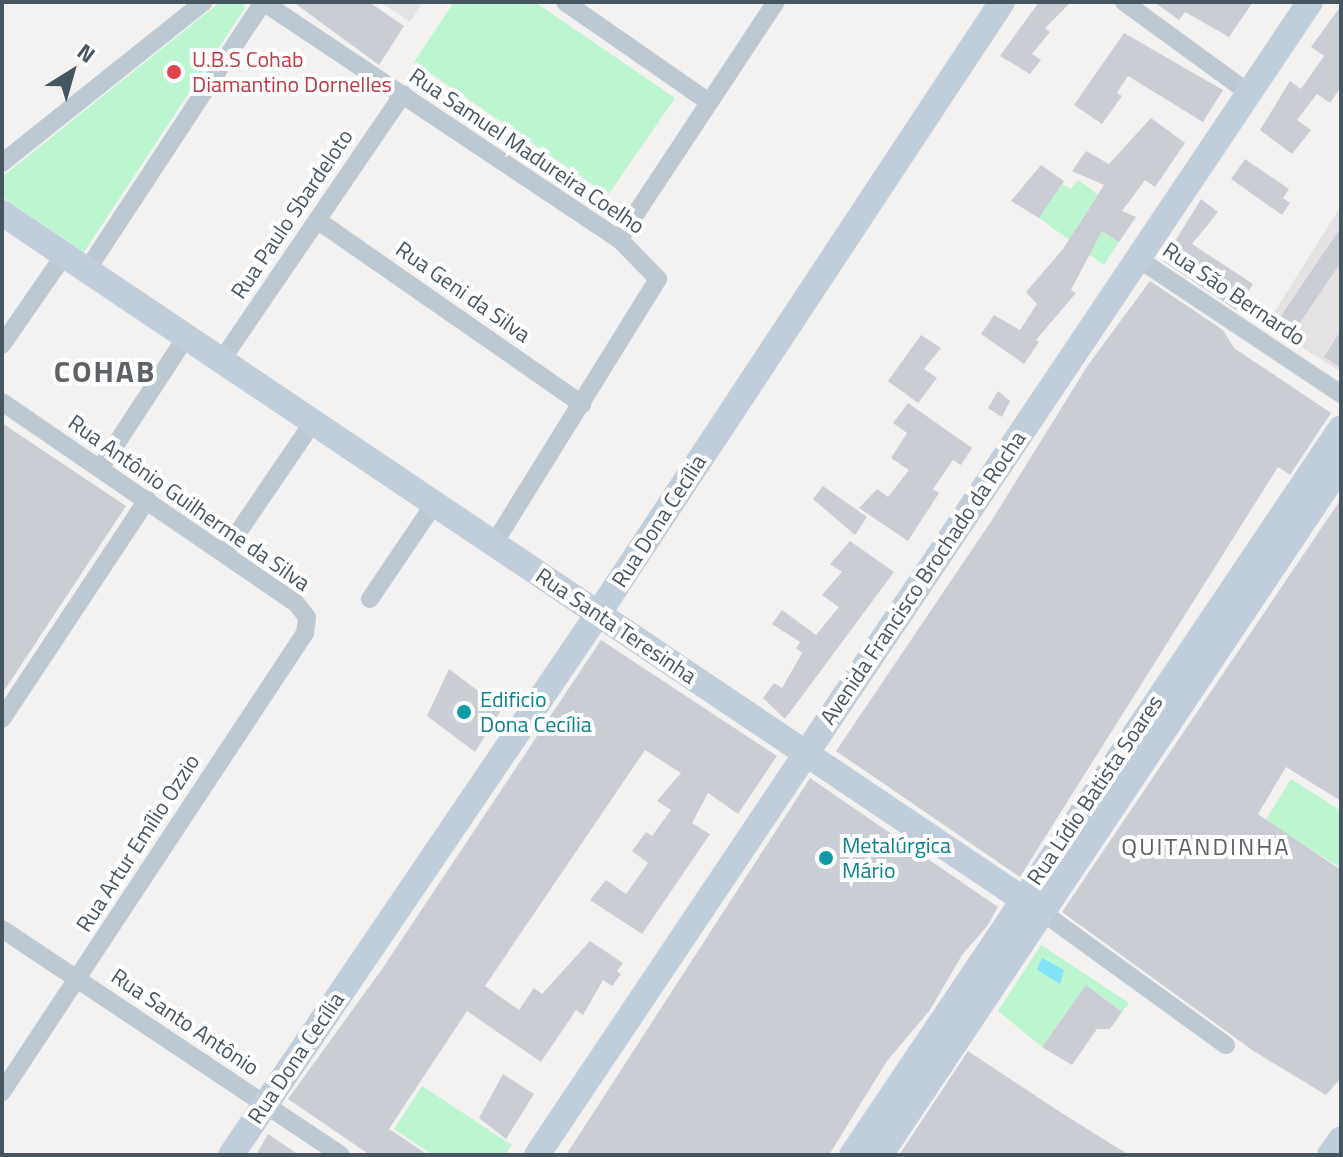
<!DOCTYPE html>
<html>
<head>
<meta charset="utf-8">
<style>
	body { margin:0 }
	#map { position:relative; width:1343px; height:1157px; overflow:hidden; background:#f4f1f1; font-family:"Titillium Web",sans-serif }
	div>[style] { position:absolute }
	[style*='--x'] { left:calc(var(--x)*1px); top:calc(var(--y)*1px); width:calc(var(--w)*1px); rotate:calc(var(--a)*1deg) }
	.education>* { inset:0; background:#e5e2e3 }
	.green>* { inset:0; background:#bcf5d0 }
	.water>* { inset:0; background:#84e4f7 }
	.building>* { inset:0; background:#caced4 }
	.street>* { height:18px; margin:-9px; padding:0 9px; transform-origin:9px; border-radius:9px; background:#bdc9d2 }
	.secondary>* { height:26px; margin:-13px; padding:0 13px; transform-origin:13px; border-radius:13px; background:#c0cdda }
	.dots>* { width:22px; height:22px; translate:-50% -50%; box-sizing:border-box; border:4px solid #fff; border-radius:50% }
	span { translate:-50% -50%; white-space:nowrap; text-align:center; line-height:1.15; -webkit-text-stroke:8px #fff; paint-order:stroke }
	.health-label { font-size:22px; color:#be3a42 }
	.left { translate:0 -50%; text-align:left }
	.street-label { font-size:22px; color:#465661 }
	.culture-label { font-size:22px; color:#0d838f }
	.neighbourhood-label { font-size:24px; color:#5d6267; letter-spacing:2px }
	.district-label { font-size:30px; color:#5d6267; font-weight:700; letter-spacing:2px }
	.frame { position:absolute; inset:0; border:4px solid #465661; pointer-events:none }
	.north { position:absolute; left:32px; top:32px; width:80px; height:80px; -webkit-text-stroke:6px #fff; paint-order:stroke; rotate:37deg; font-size:22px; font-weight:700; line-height:32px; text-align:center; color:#465661 }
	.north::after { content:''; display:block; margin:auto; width:28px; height:36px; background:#465661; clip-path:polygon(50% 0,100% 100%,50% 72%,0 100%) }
</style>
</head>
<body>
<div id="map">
	<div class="education">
		<i style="clip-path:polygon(380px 2px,423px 2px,410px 22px)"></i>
		<i style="clip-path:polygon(1341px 206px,1341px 372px,1266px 325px)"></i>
	</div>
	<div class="green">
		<i style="clip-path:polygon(220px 2px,242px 2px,245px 8px,84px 252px,2px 197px,2px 177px)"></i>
		<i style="clip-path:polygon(454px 2px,535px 2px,675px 98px,608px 195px,414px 62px)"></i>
		<i style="clip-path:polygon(1078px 180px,1098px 194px,1076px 228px,1095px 242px,1102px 231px,1119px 242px,1104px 265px,1039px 218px,1062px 184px,1071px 189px)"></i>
		<i style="clip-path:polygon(1291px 779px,1341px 811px,1341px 868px,1265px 821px)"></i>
		<i style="clip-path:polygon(1041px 945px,1129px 1003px,1122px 1012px,1086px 985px,1042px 1047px,998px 1011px)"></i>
		<i style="clip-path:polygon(422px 1086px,512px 1145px,505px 1155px,433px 1155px,394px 1129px)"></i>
	</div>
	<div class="water">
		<i style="clip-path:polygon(1042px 958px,1064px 970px,1060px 984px,1037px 970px)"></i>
	</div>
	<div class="building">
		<i style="clip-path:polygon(293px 2px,369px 2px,404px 26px,379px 65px)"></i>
		<i style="clip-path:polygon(1039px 2px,1071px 2px,1045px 28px,1050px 32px,1032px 54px,1041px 60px,1030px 74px,1000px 56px)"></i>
		<i style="clip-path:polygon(1154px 2px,1253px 2px,1229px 37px,1185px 12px,1179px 20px)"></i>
		<i style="clip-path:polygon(1341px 6px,1341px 87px,1330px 103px,1317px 94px,1297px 120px,1311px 130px,1292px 154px,1260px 130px,1290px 81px,1301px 89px,1324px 56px,1311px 47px)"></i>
		<i style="clip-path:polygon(1124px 33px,1223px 90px,1203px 122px,1128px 76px,1117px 93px,1122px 96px,1102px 124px,1074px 105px)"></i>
		<i style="clip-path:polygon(1151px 118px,1185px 143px,1155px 187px,1145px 180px,1122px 211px,1136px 217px,1119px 242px,1102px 231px,1071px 290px,1076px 293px,1036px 340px,1039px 342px,1024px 364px,981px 334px,994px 315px,1020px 330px,1037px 304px,1026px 292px,1063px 249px,1104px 185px,1072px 171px,1086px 151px,1109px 164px)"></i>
		<i style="clip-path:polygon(1245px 159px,1289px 189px,1283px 198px,1290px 203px,1282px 215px,1231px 179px)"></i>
		<i style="clip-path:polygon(1041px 165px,1064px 181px,1039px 218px,1011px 201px)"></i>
		<i style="clip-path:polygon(1201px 199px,1218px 212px,1192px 244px,1253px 284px,1236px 310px,1163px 261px)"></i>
		<i style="clip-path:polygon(1341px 227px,1341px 262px,1293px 333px,1277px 322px)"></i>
		<i style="clip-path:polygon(1150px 281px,1223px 330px,1234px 348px,1331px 413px,1290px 475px,1278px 467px,1020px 877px,836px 751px,992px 520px,1088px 365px)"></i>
		<i style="clip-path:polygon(1341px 330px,1341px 368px,1324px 357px)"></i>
		<i style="clip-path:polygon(921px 335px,941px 348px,924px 369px,937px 378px,918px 403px,888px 381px)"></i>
		<i style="clip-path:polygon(998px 391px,1010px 401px,1002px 417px,988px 408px)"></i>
		<i style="clip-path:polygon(908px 403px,972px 448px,961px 465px,953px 460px,933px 489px,939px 493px,908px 541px,859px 508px,877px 489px,888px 497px,909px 470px,891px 458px,907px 433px,893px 423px)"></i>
		<i style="clip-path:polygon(2px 423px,126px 506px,2px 694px)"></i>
		<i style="clip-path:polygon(823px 486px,867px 517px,855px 535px,813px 499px)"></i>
		<i style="clip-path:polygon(1341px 499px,1341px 801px,1286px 767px,1258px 814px,1341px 870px,1341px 1078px,1326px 1095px,1252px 1050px,1062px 912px)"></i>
		<i style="clip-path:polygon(850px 541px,894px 572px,785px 719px,763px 698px,774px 683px,782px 688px,802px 653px,796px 648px,800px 642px,772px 624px,782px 610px,816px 635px,839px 607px,822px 595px,842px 572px,830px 564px)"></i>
		<i style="clip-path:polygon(601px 640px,777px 756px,738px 814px,708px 793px,692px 823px,710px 834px,642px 934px,590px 900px,606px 880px,626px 894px,648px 863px,632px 851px,646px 832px,652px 836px,671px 810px,657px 801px,681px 773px,645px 750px,485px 986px,519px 1010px,534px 988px,542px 994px,590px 941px,623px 963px,617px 971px,621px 974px,612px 986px,603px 980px,583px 1015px,576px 1010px,541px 1062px,467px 1011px,389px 1129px,428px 1155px,370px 1155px,288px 1099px,382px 969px)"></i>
		<i style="clip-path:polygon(449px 669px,502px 709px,475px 752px,427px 716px)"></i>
		<i style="clip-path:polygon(810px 778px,998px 907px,988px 925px,962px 955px,930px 1010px,887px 1061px,829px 1155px,566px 1155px)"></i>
		<i style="clip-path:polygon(1086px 985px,1122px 1012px,1110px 1029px,1097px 1029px,1072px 1065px,1042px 1047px)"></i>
		<i style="clip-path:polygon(968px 1051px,1060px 1112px,1129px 1155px,899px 1155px)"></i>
		<i style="clip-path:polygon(503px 1074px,534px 1094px,506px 1139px,479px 1118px)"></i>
		<i style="clip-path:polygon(268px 1134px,299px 1155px,256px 1155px)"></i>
	</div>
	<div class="street">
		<i style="--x:263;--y:2;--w:428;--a:33.7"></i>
		<i style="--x:619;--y:239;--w:56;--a:45.7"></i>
		<i style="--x:658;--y:279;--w:312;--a:121.8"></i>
		<i style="--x:565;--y:2;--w:175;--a:34.8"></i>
		<i style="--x:1124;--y:2;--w:155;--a:36.1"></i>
		<i style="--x:2;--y:163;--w:258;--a:-38.6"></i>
		<i style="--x:317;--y:220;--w:323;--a:34.8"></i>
		<i style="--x:619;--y:239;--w:284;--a:-56.5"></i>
		<i style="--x:1140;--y:260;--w:242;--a:33.7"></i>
		<i style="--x:87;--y:270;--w:321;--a:-56.7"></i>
		<i style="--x:2;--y:345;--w:109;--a:-55.4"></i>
		<i style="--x:221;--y:361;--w:323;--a:-55.7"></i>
		<i style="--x:2;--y:402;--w:356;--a:34.4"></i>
		<i style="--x:296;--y:603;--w:18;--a:52"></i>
		<i style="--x:307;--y:617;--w:16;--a:97"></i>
		<i style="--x:305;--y:633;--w:550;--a:123.43"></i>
		<i style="--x:101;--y:467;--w:155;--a:-56.8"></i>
		<i style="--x:224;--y:553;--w:158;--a:-55.8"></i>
		<i style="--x:370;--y:599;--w:115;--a:-56"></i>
		<i style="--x:2;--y:719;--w:263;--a:-56.5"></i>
		<i style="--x:1042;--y:912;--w:227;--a:35.9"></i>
		<i style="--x:2;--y:929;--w:407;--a:33.7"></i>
	</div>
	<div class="secondary">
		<i style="--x:2;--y:213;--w:1253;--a:33.91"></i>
		<i style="--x:231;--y:1155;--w:654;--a:-55.85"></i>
		<i style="--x:598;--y:614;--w:733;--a:-56.57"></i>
		<i style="--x:537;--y:1155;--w:1388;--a:-56.16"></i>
		<i style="--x:852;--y:1155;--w:876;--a:-56.07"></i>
		<i style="--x:880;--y:1155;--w:830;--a:-56.25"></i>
		<i style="--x:1330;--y:1155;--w:19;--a:-55"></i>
	</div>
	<div class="dots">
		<i style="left:174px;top:72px;background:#e0444e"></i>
		<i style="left:464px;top:712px;background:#0f9aa8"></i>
		<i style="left:826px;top:858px;background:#0f9aa8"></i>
	</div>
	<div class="health-label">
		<span class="left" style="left:192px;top:72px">U.B.S Cohab<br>Diamantino Dornelles</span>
	</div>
	<div class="street-label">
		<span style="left:527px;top:151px;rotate:34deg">Rua Samuel Madureira Coelho</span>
		<span style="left:292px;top:214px;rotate:-56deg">Rua Paulo Sbardeloto</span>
		<span style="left:463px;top:292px;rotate:35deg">Rua Geni da Silva</span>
		<span style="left:1234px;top:294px;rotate:34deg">Rua São Bernardo</span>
		<span style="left:189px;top:503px;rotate:35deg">Rua Antônio Guilherme da Silva</span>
		<span style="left:659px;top:521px;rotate:-57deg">Rua Dona Cecília</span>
		<span style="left:923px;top:578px;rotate:-56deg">Avenida Francisco Brochado da Rocha</span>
		<span style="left:616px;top:626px;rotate:34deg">Rua Santa Teresinha</span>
		<span style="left:1095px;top:790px;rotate:-56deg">Rua Lídio Batista Soares</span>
		<span style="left:138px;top:843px;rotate:-57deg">Rua Artur Emílio Ozzio</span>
		<span style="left:185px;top:1022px;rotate:34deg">Rua Santo Antônio</span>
		<span style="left:296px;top:1058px;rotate:-56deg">Rua Dona Cecília</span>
	</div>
	<div class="culture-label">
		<span class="left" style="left:480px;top:712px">Edificio<br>Dona Cecília</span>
		<span class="left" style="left:842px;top:858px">Metalúrgica<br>Mário</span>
	</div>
	<div class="neighbourhood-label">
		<span style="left:1206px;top:847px">QUITANDINHA</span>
	</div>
	<div class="district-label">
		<span style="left:105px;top:371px">COHAB</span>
	</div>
	<div class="frame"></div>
	<div class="north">N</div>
</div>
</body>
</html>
